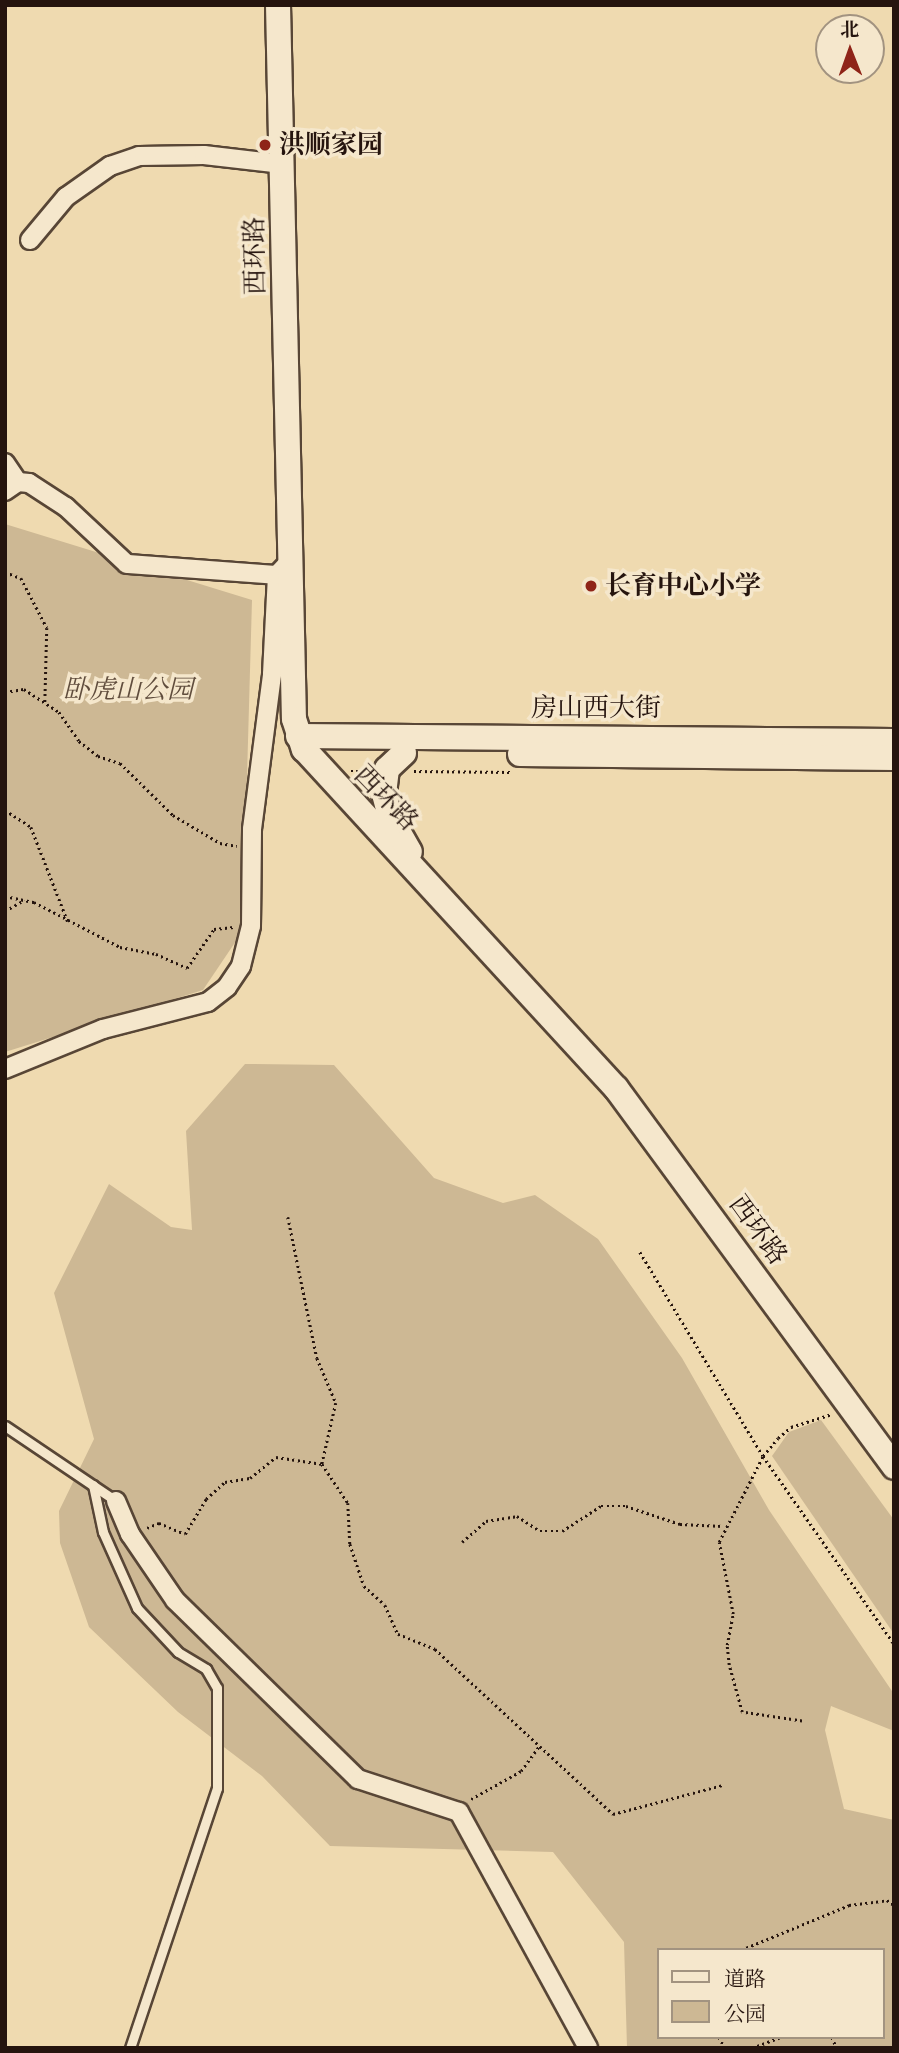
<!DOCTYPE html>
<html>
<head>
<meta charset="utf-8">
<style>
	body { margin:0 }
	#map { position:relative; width:899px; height:2053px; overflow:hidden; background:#efdab0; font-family:"EB Garamond","Noto Serif SC",serif }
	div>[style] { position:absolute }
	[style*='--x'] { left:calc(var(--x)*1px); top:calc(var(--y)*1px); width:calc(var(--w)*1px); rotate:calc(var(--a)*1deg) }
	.green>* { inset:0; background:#cdb894 }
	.path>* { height:2.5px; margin-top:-1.25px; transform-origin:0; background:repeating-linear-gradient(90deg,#25140e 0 2px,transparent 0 5.5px) }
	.roads { filter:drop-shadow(2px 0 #584636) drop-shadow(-2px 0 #584636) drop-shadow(0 2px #584636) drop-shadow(0 -2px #584636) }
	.lane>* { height:9px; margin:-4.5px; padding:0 4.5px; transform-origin:4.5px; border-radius:4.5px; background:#f5e7cc }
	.street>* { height:18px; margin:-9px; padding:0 9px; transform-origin:9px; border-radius:9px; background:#f5e7cc }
	.secondary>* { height:24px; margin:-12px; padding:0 12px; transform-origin:12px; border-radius:12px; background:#f5e7cc }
	.dots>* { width:19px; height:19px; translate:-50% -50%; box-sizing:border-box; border:4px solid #f5e7cc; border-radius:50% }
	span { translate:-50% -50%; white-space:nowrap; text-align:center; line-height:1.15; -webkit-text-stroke:7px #f5e7cc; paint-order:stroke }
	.poi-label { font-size:26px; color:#25140e; font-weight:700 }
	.left { translate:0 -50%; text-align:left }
	.street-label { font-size:26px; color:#25140e }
	.park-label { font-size:26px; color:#604d3d; font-style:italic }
	.frame { position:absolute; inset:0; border:7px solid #25140e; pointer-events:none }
	.legend { position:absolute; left:657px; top:1948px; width:228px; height:91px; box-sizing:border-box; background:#f5e7cc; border:2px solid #a29380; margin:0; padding:9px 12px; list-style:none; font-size:21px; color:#25140e }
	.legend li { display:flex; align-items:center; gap:14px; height:35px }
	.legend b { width:35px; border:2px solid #a29380 }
	.north { position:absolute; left:815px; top:14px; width:70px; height:70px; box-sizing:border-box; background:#f5e7cc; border:2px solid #a29380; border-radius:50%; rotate:359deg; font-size:19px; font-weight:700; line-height:28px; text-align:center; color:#25140e }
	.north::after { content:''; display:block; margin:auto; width:24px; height:32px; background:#8f2418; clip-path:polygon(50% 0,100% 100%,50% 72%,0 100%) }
</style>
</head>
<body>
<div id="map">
	<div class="green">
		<i style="clip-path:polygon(5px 524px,252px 600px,243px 918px,236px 941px,203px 990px,5px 1052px)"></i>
		<i style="clip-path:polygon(evenodd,245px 1064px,334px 1065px,434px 1178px,503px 1203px,535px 1195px,598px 1239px,682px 1358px,769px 1510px,894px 1694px,894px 1731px,831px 1706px,825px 1730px,844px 1809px,894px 1820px,894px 2048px,627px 2048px,624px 1942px,553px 1852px,330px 1846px,262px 1776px,178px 1712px,89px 1627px,60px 1543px,59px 1511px,94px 1439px,54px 1293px,109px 1184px,171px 1227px,192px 1230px,186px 1131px,245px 1064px,659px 1950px,883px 1950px,883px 2037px,659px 2037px,659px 1950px)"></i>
		<i style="clip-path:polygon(821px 1420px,894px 1520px,894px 1634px,772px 1456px,789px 1432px)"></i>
	</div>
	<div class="path">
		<i style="--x:5;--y:529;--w:5;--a:90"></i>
		<i style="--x:5;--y:572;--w:17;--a:21"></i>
		<i style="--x:21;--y:578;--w:56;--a:62.5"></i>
		<i style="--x:47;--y:628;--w:74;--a:91.5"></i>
		<i style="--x:5;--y:692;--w:19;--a:-9"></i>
		<i style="--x:24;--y:689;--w:42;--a:33.3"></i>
		<i style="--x:59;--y:712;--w:35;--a:55"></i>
		<i style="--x:79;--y:741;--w:24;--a:38"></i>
		<i style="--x:98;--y:756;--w:23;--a:18"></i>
		<i style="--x:120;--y:763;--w:74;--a:44.5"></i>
		<i style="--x:173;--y:815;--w:55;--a:30.8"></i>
		<i style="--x:220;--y:843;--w:17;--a:10"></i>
		<i style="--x:351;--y:771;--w:14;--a:0"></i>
		<i style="--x:414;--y:771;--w:98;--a:0.6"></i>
		<i style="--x:5;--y:810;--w:31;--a:33"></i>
		<i style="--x:31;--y:827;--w:102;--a:68.7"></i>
		<i style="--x:5;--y:896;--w:30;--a:12"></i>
		<i style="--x:34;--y:902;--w:97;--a:27.6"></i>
		<i style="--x:120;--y:947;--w:37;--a:11"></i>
		<i style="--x:156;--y:954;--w:34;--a:24"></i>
		<i style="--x:187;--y:968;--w:47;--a:-55.3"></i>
		<i style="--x:214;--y:929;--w:20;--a:-6"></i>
		<i style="--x:5;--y:911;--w:22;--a:-30"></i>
		<i style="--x:288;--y:1217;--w:144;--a:78.4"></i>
		<i style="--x:317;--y:1358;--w:49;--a:67.1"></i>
		<i style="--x:336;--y:1403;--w:63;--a:102.9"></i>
		<i style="--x:640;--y:1252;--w:238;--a:58.9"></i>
		<i style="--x:763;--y:1456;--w:229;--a:55.1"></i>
		<i style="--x:147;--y:1528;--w:13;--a:-23"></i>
		<i style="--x:159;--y:1523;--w:28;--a:23"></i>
		<i style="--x:185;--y:1534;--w:41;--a:-59"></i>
		<i style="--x:206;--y:1499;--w:25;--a:-42"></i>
		<i style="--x:225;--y:1482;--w:25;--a:-9"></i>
		<i style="--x:250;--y:1478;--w:33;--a:-39"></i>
		<i style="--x:276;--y:1457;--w:47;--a:8.7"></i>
		<i style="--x:322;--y:1464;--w:47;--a:56.3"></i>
		<i style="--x:348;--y:1503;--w:41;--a:87.2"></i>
		<i style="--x:350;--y:1544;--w:44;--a:71.6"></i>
		<i style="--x:364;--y:1586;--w:28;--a:42"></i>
		<i style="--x:385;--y:1605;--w:32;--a:66"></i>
		<i style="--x:398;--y:1634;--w:40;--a:22"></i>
		<i style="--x:435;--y:1649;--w:243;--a:42.8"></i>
		<i style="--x:613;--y:1814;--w:114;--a:-14.8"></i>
		<i style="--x:462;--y:1542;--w:32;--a:-41"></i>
		<i style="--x:486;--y:1521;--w:31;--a:-9"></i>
		<i style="--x:517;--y:1516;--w:27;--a:33"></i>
		<i style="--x:540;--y:1531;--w:22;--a:0"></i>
		<i style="--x:562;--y:1531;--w:46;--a:-32.7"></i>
		<i style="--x:601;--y:1506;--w:25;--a:0"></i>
		<i style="--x:626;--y:1506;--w:57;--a:18.4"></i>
		<i style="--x:680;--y:1524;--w:43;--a:2.7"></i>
		<i style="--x:802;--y:1721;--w:61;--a:-171.5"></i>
		<i style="--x:742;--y:1712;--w:49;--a:-105.5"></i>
		<i style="--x:729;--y:1665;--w:20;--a:-96"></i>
		<i style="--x:727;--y:1645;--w:32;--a:-79"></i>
		<i style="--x:733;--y:1614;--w:73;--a:-101"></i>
		<i style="--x:719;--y:1542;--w:97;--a:-62.9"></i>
		<i style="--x:763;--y:1456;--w:23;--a:-50"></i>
		<i style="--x:778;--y:1438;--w:17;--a:-40"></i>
		<i style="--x:791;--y:1427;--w:43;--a:-17.6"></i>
		<i style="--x:471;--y:1799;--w:57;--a:-29.2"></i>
		<i style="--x:521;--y:1771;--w:32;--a:-54"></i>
		<i style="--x:741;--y:1950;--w:117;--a:-22.6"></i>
		<i style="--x:849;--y:1905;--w:38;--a:-7"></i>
		<i style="--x:887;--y:1900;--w:9;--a:36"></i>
		<i style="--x:719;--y:2037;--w:13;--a:61"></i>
		<i style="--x:832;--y:2037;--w:12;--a:66"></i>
		<i style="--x:752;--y:2048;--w:30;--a:-21"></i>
	</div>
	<div class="roads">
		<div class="lane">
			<i style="--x:5;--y:1426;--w:134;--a:34"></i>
			<i style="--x:93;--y:1485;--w:48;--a:78"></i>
			<i style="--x:103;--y:1532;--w:83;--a:65.9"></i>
			<i style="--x:137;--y:1608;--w:60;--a:47"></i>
			<i style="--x:178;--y:1652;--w:33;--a:31"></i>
			<i style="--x:206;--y:1669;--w:22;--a:60"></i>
			<i style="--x:217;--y:1688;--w:100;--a:90"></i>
			<i style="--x:217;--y:1788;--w:274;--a:108.5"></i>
		</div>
		<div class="street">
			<i style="--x:30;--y:240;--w:56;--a:-50.1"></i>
			<i style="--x:66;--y:197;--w:54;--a:-35.2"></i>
			<i style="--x:110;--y:166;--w:31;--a:-19"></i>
			<i style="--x:139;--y:156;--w:65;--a:-0.9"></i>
			<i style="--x:204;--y:155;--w:79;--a:6.6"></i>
			<i style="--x:5;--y:463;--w:23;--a:56"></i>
			<i style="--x:5;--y:491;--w:16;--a:-35"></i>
			<i style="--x:18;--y:482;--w:11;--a:5"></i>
			<i style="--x:29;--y:483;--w:44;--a:33"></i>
			<i style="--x:66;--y:507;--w:83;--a:43.1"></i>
			<i style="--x:127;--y:564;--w:150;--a:4.2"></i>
			<i style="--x:5;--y:1069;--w:106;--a:-22.2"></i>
			<i style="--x:103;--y:1029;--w:108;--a:-14.4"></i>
			<i style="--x:208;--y:1002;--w:24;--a:-38"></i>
			<i style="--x:227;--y:987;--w:25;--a:-56"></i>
			<i style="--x:241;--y:966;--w:41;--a:-76"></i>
			<i style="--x:251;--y:926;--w:97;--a:-89.4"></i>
			<i style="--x:252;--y:829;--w:156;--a:-82.6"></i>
			<i style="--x:272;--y:674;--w:99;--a:-87.1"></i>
			<i style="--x:277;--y:575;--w:22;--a:-47"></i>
			<i style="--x:116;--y:1501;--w:36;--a:67"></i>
			<i style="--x:130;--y:1534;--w:80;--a:55.7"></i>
			<i style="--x:175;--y:1600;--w:256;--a:44.4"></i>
			<i style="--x:358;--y:1779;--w:106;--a:18.1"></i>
			<i style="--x:459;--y:1812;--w:269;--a:61.3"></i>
		</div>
		<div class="secondary">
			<i style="--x:278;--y:5;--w:714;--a:88.72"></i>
			<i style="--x:294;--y:719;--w:32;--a:72"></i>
			<i style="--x:304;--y:749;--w:461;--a:47.4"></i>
			<i style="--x:616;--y:1088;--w:470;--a:53.7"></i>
			<i style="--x:298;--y:736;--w:596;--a:0.48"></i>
			<i style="--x:404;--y:753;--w:23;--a:137"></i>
			<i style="--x:387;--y:769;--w:25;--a:97"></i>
			<i style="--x:384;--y:794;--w:24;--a:75"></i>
			<i style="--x:390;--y:817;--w:40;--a:60.3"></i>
			<i style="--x:520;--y:754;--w:374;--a:0.6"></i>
		</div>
	</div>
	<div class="dots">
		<i style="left:265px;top:145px;background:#8f2418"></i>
		<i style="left:591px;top:586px;background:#8f2418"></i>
	</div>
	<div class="poi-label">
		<span class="left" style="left:279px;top:145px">洪顺家园</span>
		<span class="left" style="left:605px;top:586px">长育中心小学</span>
	</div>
	<div class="street-label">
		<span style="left:255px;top:256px;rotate:-91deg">西环路</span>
		<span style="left:596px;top:708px">房山西大街</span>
		<span style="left:386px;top:798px;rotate:46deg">西环路</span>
		<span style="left:758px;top:1230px;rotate:54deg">西环路</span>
	</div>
	<div class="park-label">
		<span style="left:128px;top:690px">卧虎山公园</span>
	</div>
	<div class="frame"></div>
	<ul class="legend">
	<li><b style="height:9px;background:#f5e7cc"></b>道路</li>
	<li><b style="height:19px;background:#cdb894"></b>公园</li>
	</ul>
	<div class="north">北</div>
</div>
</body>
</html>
